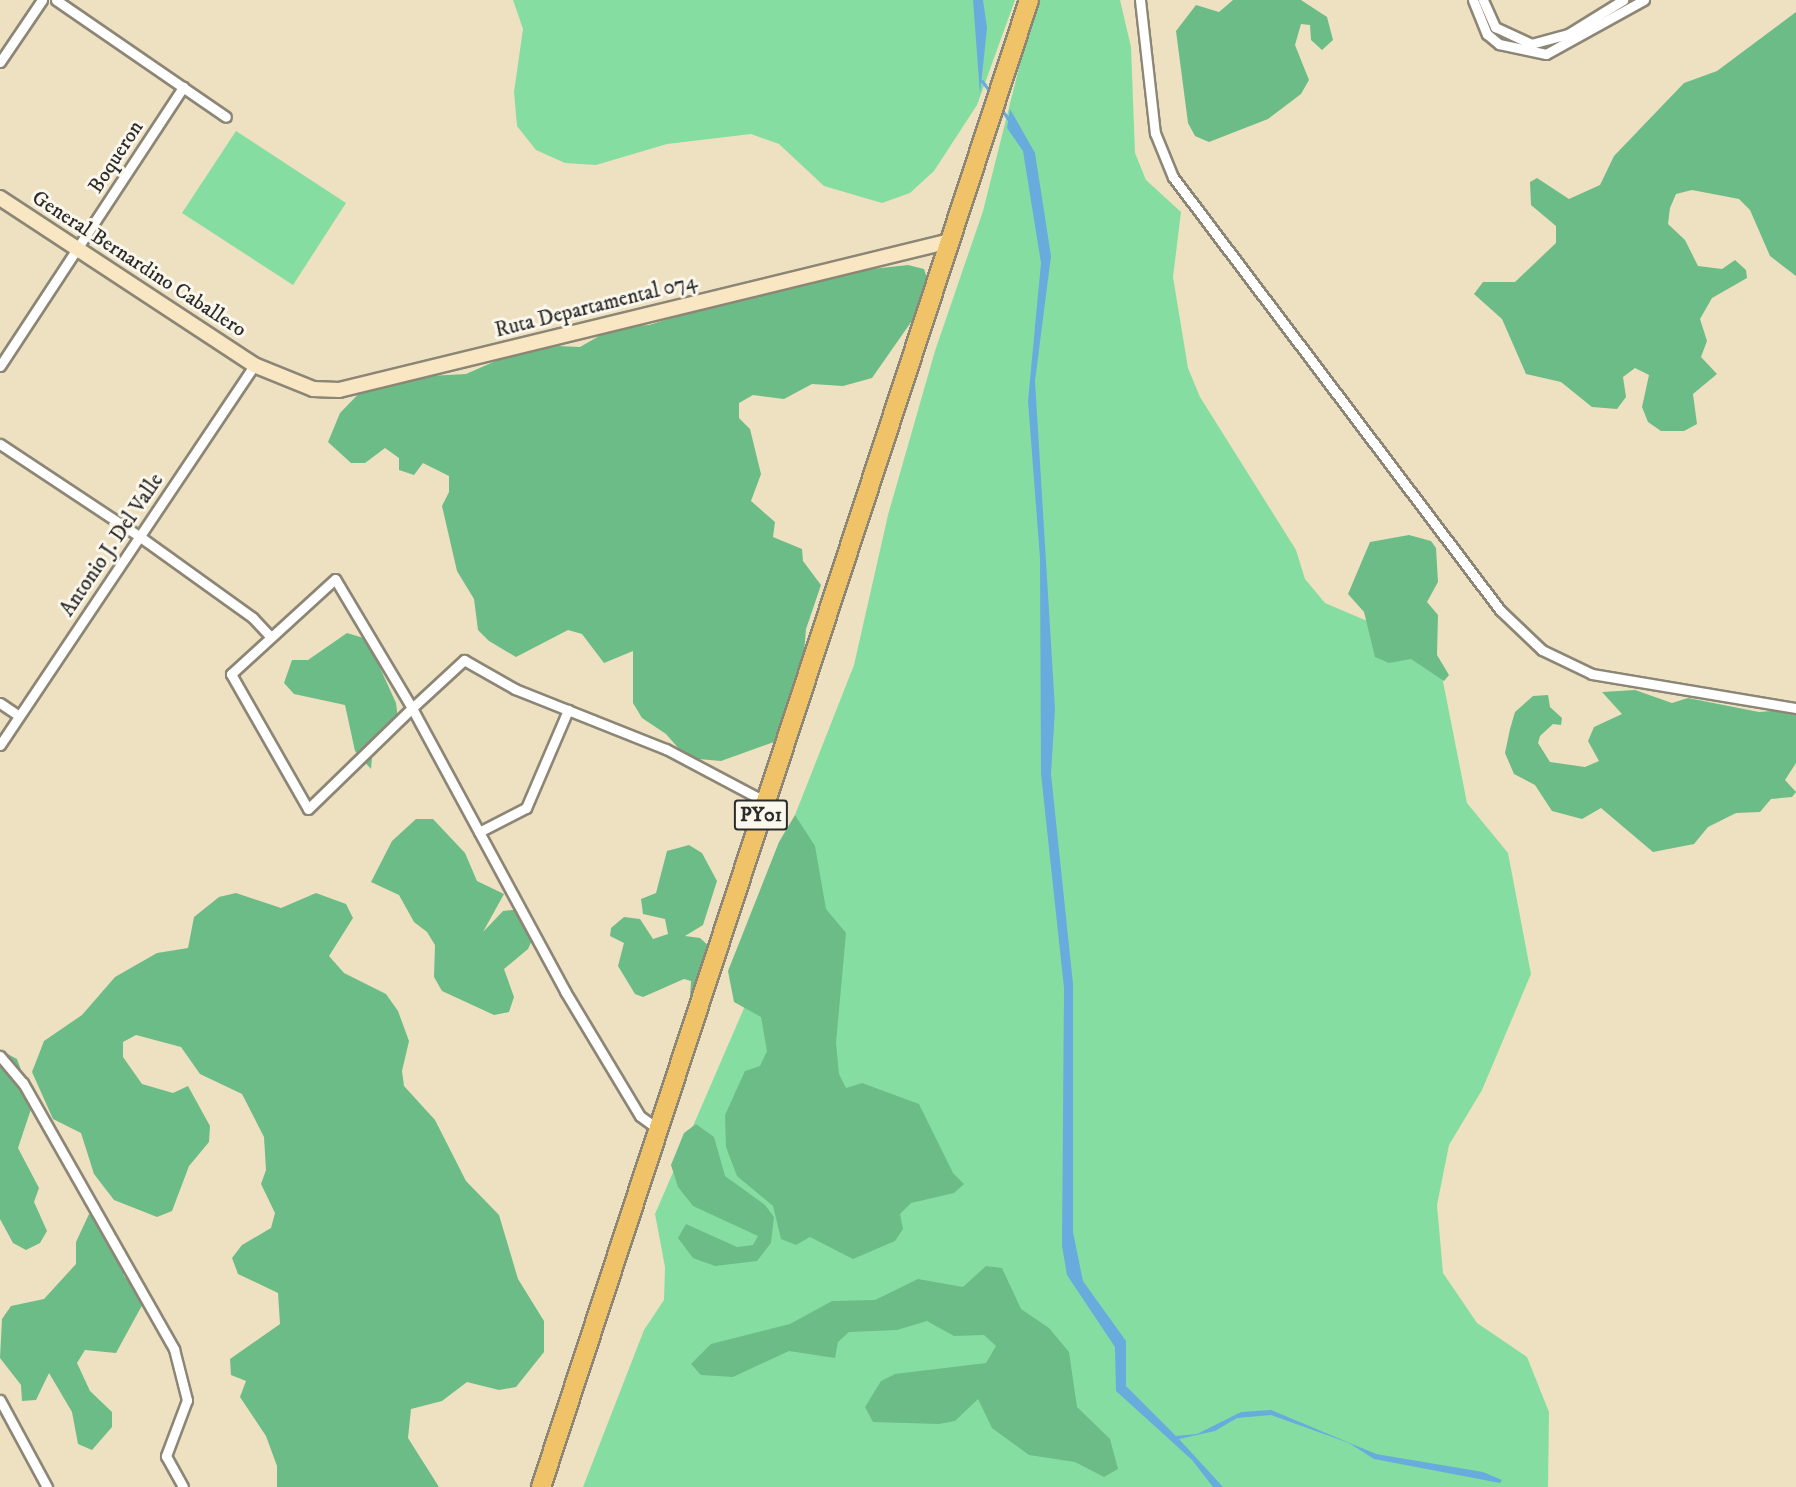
<!DOCTYPE html>
<html>
<head>
<meta charset="utf-8">
<style>
	body { margin:0 }
	#map { position:relative; width:1796px; height:1487px; overflow:hidden; background:#eee1c1; font-family:"IM FELL DW Pica",serif }
	div>[style] { position:absolute }
	[style*='--x'] { left:calc(var(--x)*1px); top:calc(var(--y)*1px); width:calc(var(--w)*1px); rotate:calc(var(--a)*1deg) }
	.green>* { inset:0; background:#86dda1 }
	.forest>* { inset:0; background:#6cbc87 }
	.water>* { inset:0; background:#67acdd }
	.stream>* { height:3px; margin:-1.5px; padding:0 1.5px; transform-origin:1.5px; border-radius:1.5px; background:#67acdd }
	.roads { filter:drop-shadow(2px 0 #8c8676) drop-shadow(-2px 0 #8c8676) drop-shadow(0 2px #8c8676) drop-shadow(0 -2px #8c8676) }
	.street>* { height:9px; margin:-4.5px; padding:0 4.5px; transform-origin:4.5px; border-radius:4.5px; background:#fff }
	.secondary>* { height:14px; margin:-7px; padding:0 7px; transform-origin:7px; border-radius:7px; background:#f9e7c3 }
	.highway>* { height:18px; margin:-9px; padding:0 9px; transform-origin:9px; border-radius:9px; background:#f1c369 }
	span { translate:-50% -50%; white-space:nowrap; text-align:center; line-height:1.15; -webkit-text-stroke:6px #fbf7ec; paint-order:stroke }
	.shield-label span { padding:2px 4px; background:#fbf7ec; border:2px solid; border-radius:4px; -webkit-text-stroke-width:0 }
	.shield-label { font-size:20px; color:#2b2b2b; font-weight:700 }
	.street-label { font-size:21px; color:#2b2b2b }
</style>
</head>
<body>
<div id="map">
	<div class="green">
		<i style="clip-path:polygon(513px 0,1015px 0,977px 105px,934px 171px,910px 193px,882px 203px,824px 186px,779px 144px,751px 134px,667px 144px,596px 165px,565px 163px,536px 150px,517px 126px,514px 92px,523px 29px)"></i>
		<i style="clip-path:polygon(1036px 0,1120px 0,1131px 47px,1135px 153px,1146px 180px,1181px 212px,1173px 277px,1188px 368px,1200px 397px,1296px 550px,1305px 579px,1325px 603px,1386px 629px,1439px 661px,1467px 803px,1508px 853px,1531px 974px,1482px 1090px,1449px 1145px,1437px 1205px,1443px 1273px,1477px 1323px,1527px 1357px,1549px 1412px,1548px 1487px,583px 1487px,644px 1330px,664px 1300px,665px 1267px,655px 1214px,754px 985px,795px 815px,854px 665px,888px 515px,935px 351px,983px 211px)"></i>
		<i style="clip-path:polygon(236px 131px,346px 203px,293px 285px,182px 213px)"></i>
	</div>
	<div class="forest">
		<i style="clip-path:polygon(1233px 0,1301px 0,1327px 17px,1333px 40px,1322px 50px,1311px 40px,1310px 25px,1301px 24px,1295px 45px,1309px 80px,1301px 94px,1268px 119px,1209px 142px,1195px 136px,1188px 123px,1176px 31px,1196px 5px,1219px 12px)"></i>
		<i style="clip-path:polygon(1796px 12px,1796px 276px,1770px 256px,1750px 210px,1739px 199px,1692px 190px,1676px 194px,1670px 208px,1668px 224px,1685px 240px,1698px 266px,1722px 269px,1735px 260px,1746px 270px,1747px 278px,1712px 298px,1700px 319px,1707px 341px,1701px 357px,1717px 374px,1693px 394px,1697px 424px,1684px 431px,1661px 431px,1648px 422px,1642px 407px,1649px 375px,1635px 368px,1623px 377px,1626px 397px,1617px 409px,1592px 407px,1561px 382px,1526px 374px,1502px 319px,1474px 294px,1483px 282px,1515px 282px,1556px 243px,1556px 226px,1531px 205px,1530px 182px,1537px 178px,1569px 199px,1600px 185px,1614px 156px,1684px 83px,1717px 71px)"></i>
		<i style="clip-path:polygon(908px 265px,924px 269px,929px 284px,916px 315px,872px 378px,843px 386px,812px 384px,784px 399px,753px 395px,739px 403px,739px 418px,750px 429px,761px 474px,751px 501px,775px 522px,773px 537px,802px 549px,803px 561px,821px 585px,806px 629px,800px 701px,774px 742px,721px 761px,687px 758px,666px 734px,642px 718px,633px 703px,633px 651px,604px 663px,582px 634px,568px 630px,516px 657px,489px 641px,478px 630px,474px 599px,457px 571px,442px 506px,449px 492px,449px 476px,423px 463px,414px 475px,399px 470px,399px 458px,385px 448px,365px 463px,351px 463px,328px 442px,340px 413px,373px 379px,466px 374px,498px 360px,558px 346px,580px 347px,615px 327px,649px 325px,746px 295px,763px 296px,808px 276px)"></i>
		<i style="clip-path:polygon(1409px 535px,1431px 541px,1436px 548px,1438px 582px,1427px 602px,1438px 615px,1437px 655px,1449px 675px,1444px 681px,1411px 659px,1389px 663px,1375px 657px,1364px 612px,1348px 594px,1370px 542px)"></i>
		<i style="clip-path:polygon(347px 633px,367px 639px,396px 703px,398px 719px,373px 746px,371px 769px,355px 751px,345px 705px,294px 694px,284px 683px,292px 660px,308px 660px)"></i>
		<i style="clip-path:polygon(1635px 690px,1672px 703px,1688px 698px,1759px 712px,1796px 709px,1796px 763px,1785px 780px,1796px 792px,1792px 797px,1771px 799px,1760px 812px,1736px 813px,1708px 827px,1694px 844px,1653px 852px,1601px 808px,1582px 819px,1552px 811px,1535px 785px,1514px 774px,1505px 753px,1510px 729px,1515px 712px,1533px 696px,1548px 695px,1550px 707px,1562px 718px,1561px 725px,1553px 724px,1540px 736px,1538px 743px,1550px 762px,1585px 767px,1599px 761px,1588px 741px,1594px 727px,1622px 714px,1602px 692px)"></i>
		<i style="clip-path:polygon(795px 815px,815px 846px,826px 909px,846px 933px,836px 1043px,839px 1074px,846px 1088px,862px 1083px,919px 1104px,953px 1173px,964px 1184px,954px 1193px,911px 1203px,900px 1214px,903px 1229px,895px 1241px,853px 1259px,810px 1237px,796px 1245px,781px 1239px,773px 1206px,737px 1176px,726px 1147px,725px 1115px,745px 1071px,760px 1066px,767px 1051px,761px 1017px,734px 1002px,728px 971px,779px 842px)"></i>
		<i style="clip-path:polygon(416px 819px,433px 819px,465px 853px,477px 881px,504px 894px,483px 932px,503px 911px,520px 909px,535px 934px,528px 949px,504px 969px,514px 997px,509px 1012px,494px 1015px,442px 991px,434px 977px,435px 945px,427px 932px,414px 922px,399px 895px,371px 882px,392px 841px)"></i>
		<i style="clip-path:polygon(689px 845px,702px 853px,717px 881px,703px 925px,685px 936px,700px 938px,711px 948px,697px 999px,690px 997px,691px 981px,684px 979px,643px 997px,635px 994px,618px 966px,624px 943px,610px 936px,611px 928px,624px 917px,640px 919px,653px 939px,668px 934px,665px 919px,643px 914px,641px 899px,656px 893px,667px 851px)"></i>
		<i style="clip-path:polygon(236px 893px,281px 908px,316px 893px,346px 904px,353px 918px,329px 956px,344px 973px,386px 994px,398px 1011px,409px 1041px,402px 1071px,404px 1086px,435px 1120px,466px 1181px,499px 1215px,518px 1279px,544px 1321px,544px 1352px,516px 1387px,499px 1390px,467px 1382px,442px 1401px,411px 1409px,408px 1438px,439px 1487px,277px 1487px,277px 1466px,266px 1436px,240px 1397px,246px 1381px,231px 1375px,230px 1359px,280px 1324px,278px 1293px,238px 1274px,232px 1258px,242px 1245px,271px 1228px,275px 1213px,261px 1184px,266px 1170px,264px 1137px,242px 1094px,200px 1074px,181px 1047px,136px 1035px,123px 1042px,123px 1057px,142px 1084px,173px 1093px,188px 1086px,210px 1126px,209px 1142px,189px 1166px,172px 1211px,157px 1217px,114px 1200px,94px 1174px,81px 1133px,53px 1119px,32px 1072px,44px 1041px,82px 1015px,115px 977px,157px 953px,188px 948px,194px 917px,219px 897px)"></i>
		<i style="clip-path:polygon(0 1050px,17px 1059px,33px 1103px,18px 1148px,39px 1188px,34px 1202px,47px 1231px,40px 1243px,26px 1250px,13px 1243px,0 1219px)"></i>
		<i style="clip-path:polygon(696px 1124px,714px 1137px,725px 1176px,765px 1205px,774px 1217px,771px 1243px,757px 1261px,715px 1266px,693px 1258px,678px 1238px,686px 1224px,737px 1247px,753px 1245px,758px 1236px,693px 1206px,678px 1187px,671px 1165px,684px 1133px)"></i>
		<i style="clip-path:polygon(89px 1214px,114px 1231px,124px 1276px,146px 1298px,116px 1353px,85px 1350px,77px 1363px,90px 1391px,112px 1412px,112px 1427px,92px 1450px,78px 1444px,72px 1412px,49px 1373px,36px 1400px,22px 1401px,21px 1385px,0 1358px,2px 1319px,11px 1306px,44px 1299px,76px 1264px,76px 1242px)"></i>
		<i style="clip-path:polygon(986px 1266px,1002px 1268px,1021px 1309px,1049px 1328px,1069px 1352px,1077px 1407px,1110px 1439px,1118px 1469px,1104px 1477px,1075px 1462px,1029px 1455px,992px 1428px,978px 1399px,955px 1421px,939px 1424px,873px 1422px,865px 1407px,881px 1381px,895px 1374px,986px 1363px,996px 1346px,984px 1335px,954px 1336px,927px 1321px,897px 1330px,849px 1332px,838px 1342px,835px 1358px,789px 1351px,733px 1377px,701px 1375px,691px 1364px,711px 1344px,790px 1324px,832px 1301px,875px 1300px,918px 1279px,963px 1287px)"></i>
	</div>
	<div class="water">
		<i style="clip-path:polygon(973px 0,983px 0,987px 28px,980px 94px)"></i>
		<i style="clip-path:polygon(1010px 109px,1035px 153px,1051px 256px,1035px 381px,1055px 709px,1051px 774px,1073px 984px,1073px 1232px,1083px 1281px,1126px 1341px,1126px 1386px,1176px 1436px,1197px 1434px,1241px 1412px,1271px 1410px,1376px 1454px,1483px 1472px,1502px 1480px,1500px 1483px,1374px 1459px,1349px 1443px,1271px 1415px,1237px 1418px,1215px 1431px,1179px 1439px,1223px 1487px,1213px 1487px,1192px 1460px,1116px 1391px,1115px 1347px,1067px 1275px,1062px 1246px,1064px 988px,1041px 774px,1040px 558px,1028px 401px,1041px 263px,1023px 151px,1007px 128px)"></i>
	</div>
	<div class="stream">
		<i style="--x:982;--y:81;--w:15;--a:53"></i>
		<i style="--x:1001;--y:109;--w:17;--a:54"></i>
	</div>
	<div class="roads">
		<div class="street">
			<i style="--x:56;--y:0;--w:206;--a:34.5"></i>
			<i style="--x:1140;--y:0;--w:134;--a:83.6"></i>
			<i style="--x:1155;--y:133;--w:48;--a:67.8"></i>
			<i style="--x:1173;--y:177;--w:543;--a:52.94"></i>
			<i style="--x:1500;--y:610;--w:58;--a:43.6"></i>
			<i style="--x:1542;--y:650;--w:55;--a:25.6"></i>
			<i style="--x:1592;--y:674;--w:207;--a:9.5"></i>
			<i style="--x:1473;--y:0;--w:37;--a:68"></i>
			<i style="--x:1487;--y:34;--w:16;--a:40"></i>
			<i style="--x:1499;--y:44;--w:48;--a:12"></i>
			<i style="--x:1546;--y:54;--w:112;--a:-28.9"></i>
			<i style="--x:1483;--y:0;--w:30;--a:66"></i>
			<i style="--x:1495;--y:27;--w:40;--a:25"></i>
			<i style="--x:1531;--y:44;--w:38;--a:-15"></i>
			<i style="--x:1568;--y:34;--w:65;--a:-31.7"></i>
			<i style="--x:0;--y:62;--w:75;--a:-55.9"></i>
			<i style="--x:0;--y:366;--w:334;--a:-56.7"></i>
			<i style="--x:0;--y:444;--w:167;--a:33.5"></i>
			<i style="--x:139;--y:536;--w:140;--a:35.7"></i>
			<i style="--x:253;--y:618;--w:25;--a:47"></i>
			<i style="--x:0;--y:703;--w:23;--a:34"></i>
			<i style="--x:0;--y:745;--w:457;--a:-56.2"></i>
			<i style="--x:479;--y:832;--w:53;--a:-27.1"></i>
			<i style="--x:526;--y:808;--w:107;--a:-66.8"></i>
			<i style="--x:0;--y:1056;--w:35;--a:50"></i>
			<i style="--x:23;--y:1083;--w:306;--a:60.4"></i>
			<i style="--x:174;--y:1349;--w:53;--a:75.7"></i>
			<i style="--x:187;--y:1400;--w:60;--a:110.6"></i>
			<i style="--x:166;--y:1456;--w:35;--a:61"></i>
			<i style="--x:658;--y:1129;--w:22;--a:-144"></i>
			<i style="--x:640;--y:1116;--w:146;--a:-121"></i>
			<i style="--x:565;--y:991;--w:322;--a:-118.4"></i>
			<i style="--x:412;--y:708;--w:150;--a:-120.8"></i>
			<i style="--x:335;--y:579;--w:141;--a:137.6"></i>
			<i style="--x:231;--y:674;--w:155;--a:60.3"></i>
			<i style="--x:308;--y:809;--w:145;--a:-44.2"></i>
			<i style="--x:412;--y:708;--w:71;--a:-42.7"></i>
			<i style="--x:464;--y:660;--w:59;--a:29.6"></i>
			<i style="--x:515;--y:689;--w:162;--a:21.7"></i>
			<i style="--x:666;--y:749;--w:113;--a:27.9"></i>
			<i style="--x:0;--y:1400;--w:99;--a:61.6"></i>
		</div>
		<div class="secondary">
			<i style="--x:0;--y:198;--w:304;--a:33.3"></i>
			<i style="--x:254;--y:365;--w:64;--a:22.1"></i>
			<i style="--x:313;--y:389;--w:26;--a:2"></i>
			<i style="--x:339;--y:390;--w:629;--a:-13.7"></i>
		</div>
		<div class="highway">
			<i style="--x:541;--y:1487;--w:1565;--a:-71.83"></i>
		</div>
	</div>
	<div class="shield-label">
		<span style="left:761px;top:815px">PY01</span>
	</div>
	<div class="street-label">
		<span style="left:116px;top:157px;rotate:-57deg">Boqueron</span>
		<span style="left:139px;top:264px;rotate:33deg">General Bernardino Caballero</span>
		<span style="left:596px;top:306px;rotate:-14deg">Ruta Departamental 074</span>
		<span style="left:112px;top:545px;rotate:-56deg">Antonio J. Del Valle</span>
	</div>
</div>
</body>
</html>
